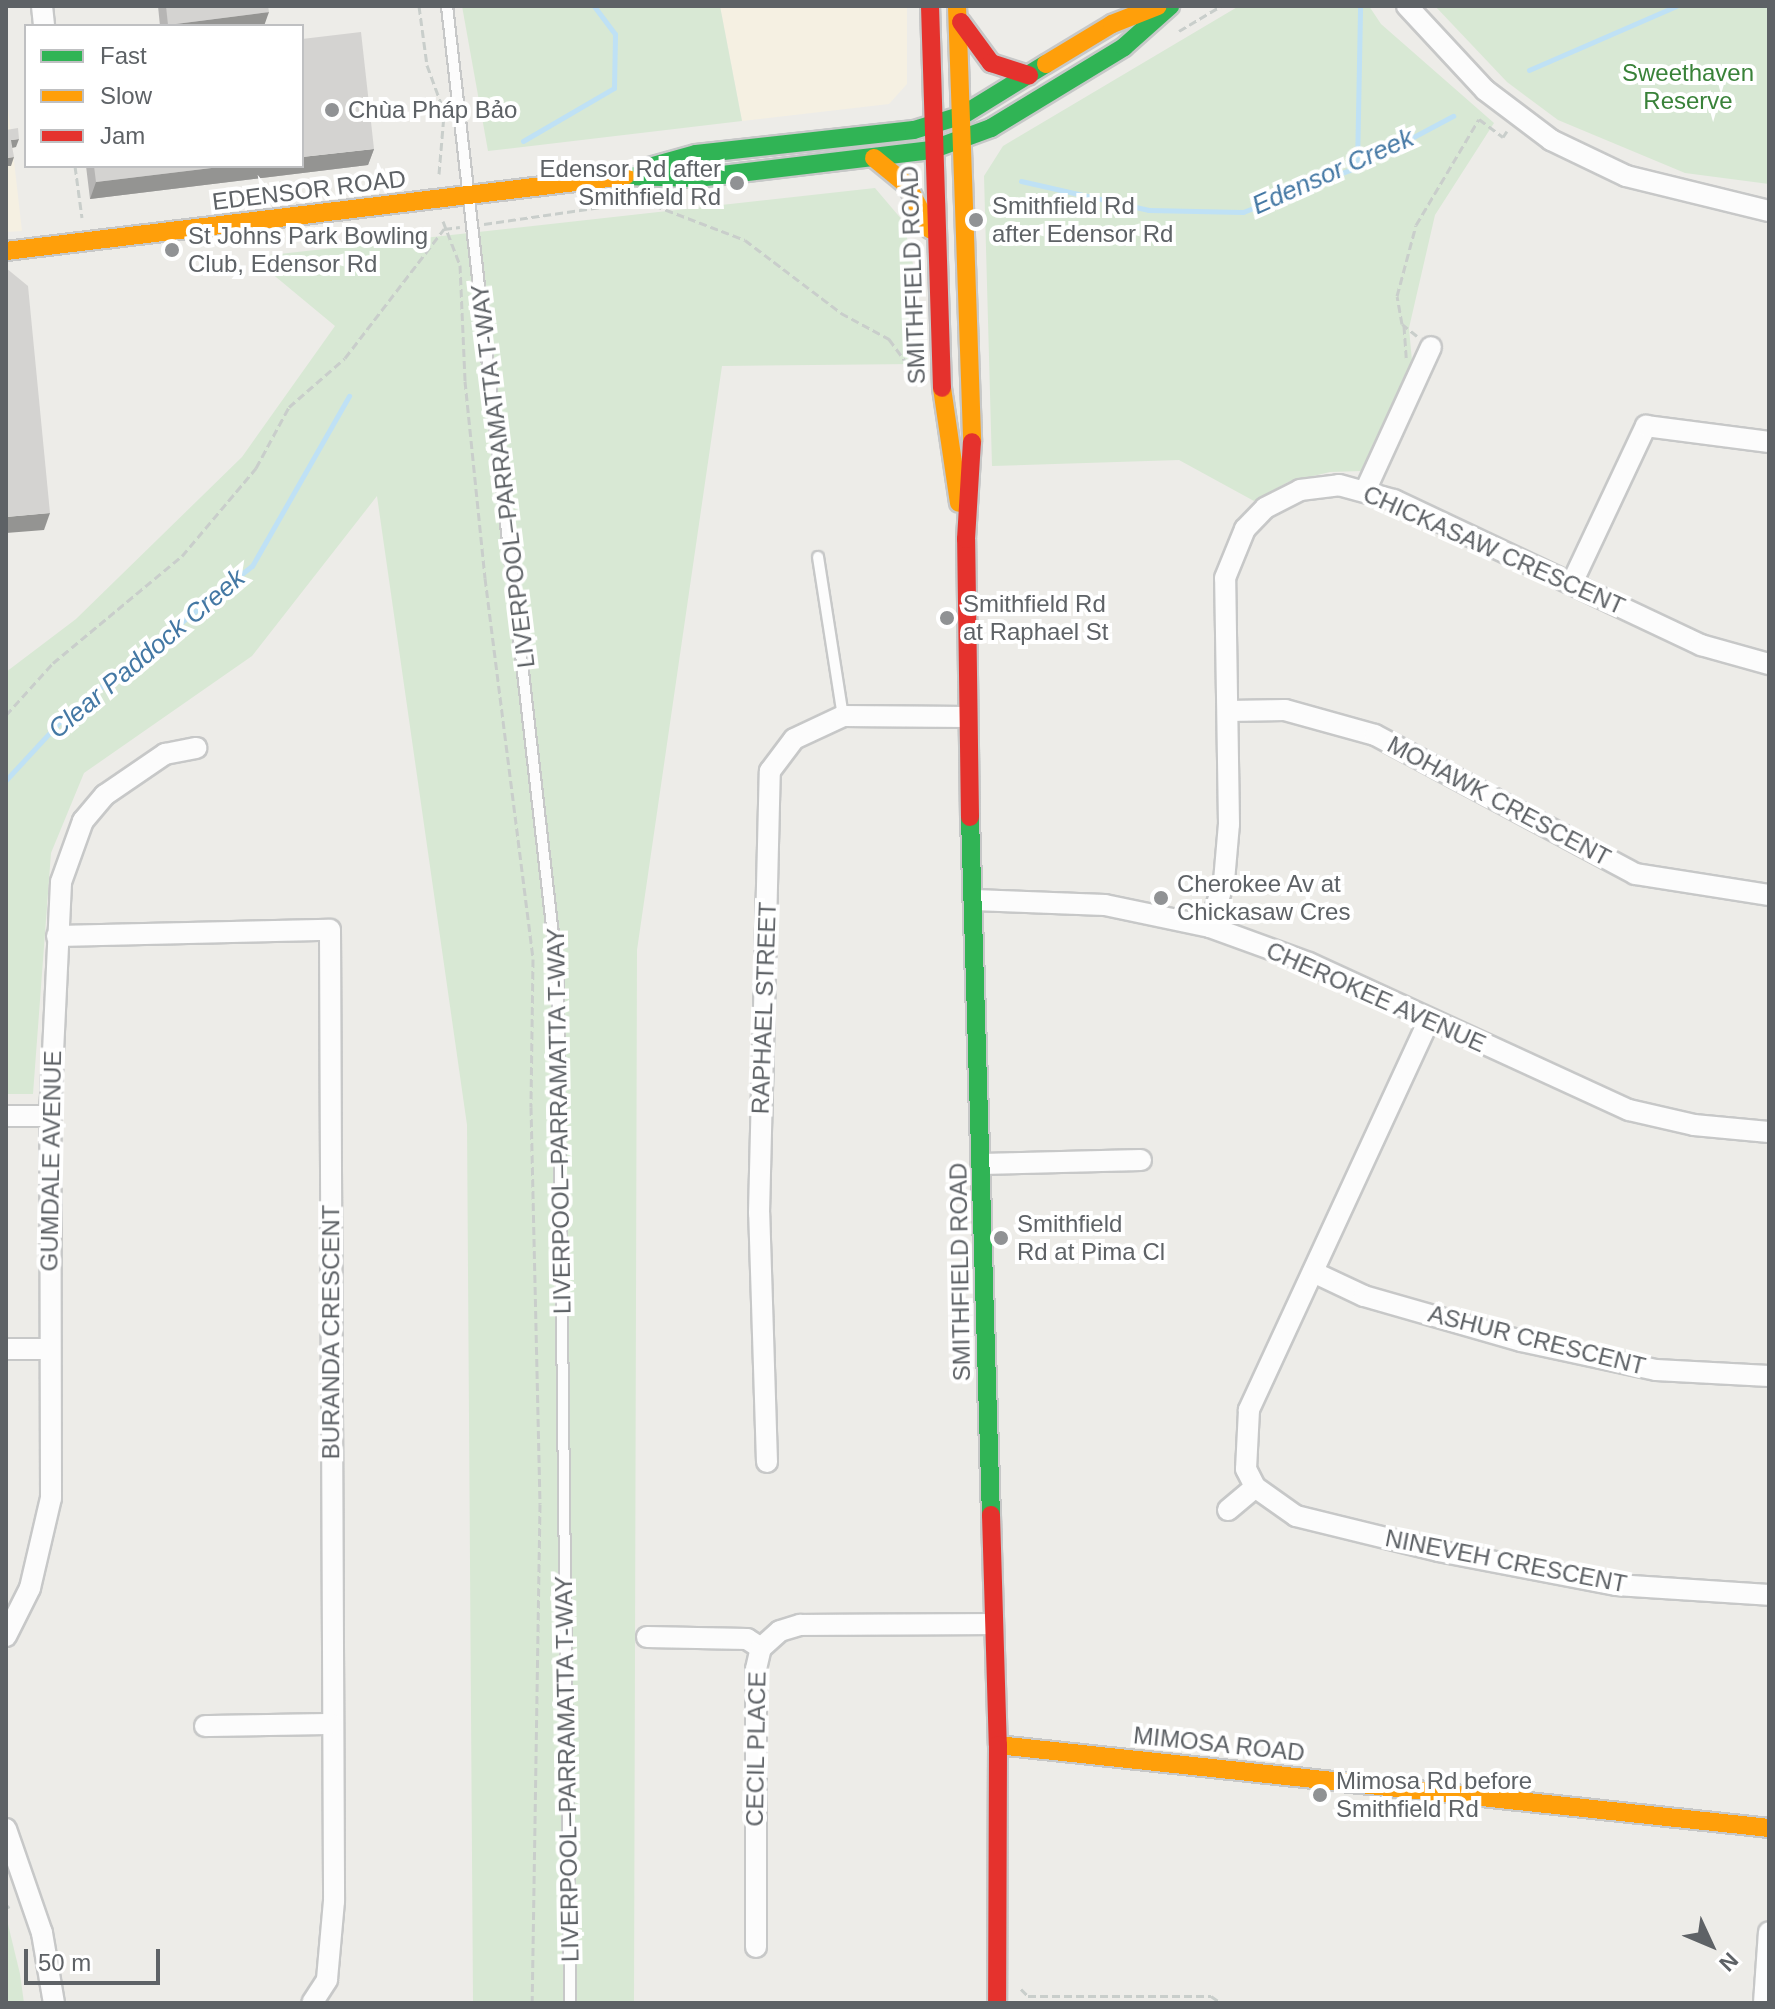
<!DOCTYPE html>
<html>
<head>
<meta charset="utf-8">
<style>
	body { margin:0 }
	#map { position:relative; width:1775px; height:2009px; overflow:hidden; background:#edece8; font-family:Arial,sans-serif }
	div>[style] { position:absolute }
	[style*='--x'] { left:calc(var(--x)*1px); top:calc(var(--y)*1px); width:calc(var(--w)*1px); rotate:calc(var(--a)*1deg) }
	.commercial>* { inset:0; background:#f5f0e2 }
	.green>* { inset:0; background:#d8e8d4 }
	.stream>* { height:5px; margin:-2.5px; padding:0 2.5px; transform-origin:2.5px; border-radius:2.5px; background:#bfe1f5 }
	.path>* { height:3px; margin-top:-1.5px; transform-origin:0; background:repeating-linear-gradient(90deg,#c9cecb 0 8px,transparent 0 12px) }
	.roads { filter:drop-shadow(2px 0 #c7c8c8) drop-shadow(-2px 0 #c7c8c8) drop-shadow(0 2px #c7c8c8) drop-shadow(0 -2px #c7c8c8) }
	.lane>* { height:10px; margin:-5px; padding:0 5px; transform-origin:5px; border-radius:5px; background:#fcfcfc }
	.street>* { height:20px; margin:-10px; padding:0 10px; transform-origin:10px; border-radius:10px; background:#fcfcfc }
	.fast>* { height:18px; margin:-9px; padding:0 9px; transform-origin:9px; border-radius:9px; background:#30b455 }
	.slow>* { height:18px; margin:-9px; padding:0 9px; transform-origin:9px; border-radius:9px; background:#ff9f0a }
	.jam>* { height:18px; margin:-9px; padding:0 9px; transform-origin:9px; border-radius:9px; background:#e5322d }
	.wall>* { inset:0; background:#b6b5b4 }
	.shaded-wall>* { inset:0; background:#949492 }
	.building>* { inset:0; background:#d4d3d1 }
	.dots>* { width:22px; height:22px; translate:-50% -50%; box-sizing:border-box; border:4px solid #fff; border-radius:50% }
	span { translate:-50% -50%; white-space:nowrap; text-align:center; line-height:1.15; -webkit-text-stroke:8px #fff; paint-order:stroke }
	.park-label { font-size:24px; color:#398239 }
	.poi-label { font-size:24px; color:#5e6266 }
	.left { translate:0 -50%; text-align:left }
	.right { translate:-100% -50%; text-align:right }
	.street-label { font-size:24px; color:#5e6266 }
	.water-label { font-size:26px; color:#4478a4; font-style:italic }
	.frame { position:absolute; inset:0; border:8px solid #5e6266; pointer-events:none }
	.legend { position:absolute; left:24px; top:24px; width:280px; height:144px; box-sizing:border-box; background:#fff; border:2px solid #bfc0c2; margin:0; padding:10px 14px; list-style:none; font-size:24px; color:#5e6266 }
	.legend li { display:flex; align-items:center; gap:16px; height:40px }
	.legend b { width:40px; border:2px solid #bfc0c2 }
	.north { position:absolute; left:1671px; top:1905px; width:80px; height:80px; -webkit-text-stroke:6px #fff; paint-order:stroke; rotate:134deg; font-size:22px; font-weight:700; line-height:32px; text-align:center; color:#5e6266 }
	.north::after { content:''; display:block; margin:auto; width:28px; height:36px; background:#5e6266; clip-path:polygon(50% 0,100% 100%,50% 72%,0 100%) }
	.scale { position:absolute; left:24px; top:1949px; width:136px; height:36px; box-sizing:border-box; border:4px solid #5e6266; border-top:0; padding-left:10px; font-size:24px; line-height:28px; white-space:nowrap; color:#5e6266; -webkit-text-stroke:6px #fff; paint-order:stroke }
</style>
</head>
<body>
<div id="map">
	<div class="commercial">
		<i style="clip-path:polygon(720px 6px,907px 6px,907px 84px,889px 104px,742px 121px)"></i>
		<i style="clip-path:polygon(6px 90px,22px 231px,6px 232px)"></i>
	</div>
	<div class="green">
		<i style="clip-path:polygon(462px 6px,720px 6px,742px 121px,488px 151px)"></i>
		<i style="clip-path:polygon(1239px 6px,1369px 6px,1381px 24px,1494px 123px,1435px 215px,1409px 328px,1413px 372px,1367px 464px,1361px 471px,1330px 472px,1288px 482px,1254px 501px,1179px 460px,992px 466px,984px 176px,1003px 146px)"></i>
		<i style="clip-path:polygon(1435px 6px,1769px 6px,1769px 184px,1685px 173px,1558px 120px,1507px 82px)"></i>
		<i style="clip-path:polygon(875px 188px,903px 221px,913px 264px,915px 364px,722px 366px,637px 950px,634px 2003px,473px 2003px,467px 1125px,377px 496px,252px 656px,84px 773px,51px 853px,33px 1094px,6px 1094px,6px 672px,76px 619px,242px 457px,335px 326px,252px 257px)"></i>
		<i style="clip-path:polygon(6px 1916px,20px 1974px,24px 2003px,6px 2003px)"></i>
	</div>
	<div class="stream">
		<i style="--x:1529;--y:70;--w:160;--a:-23.5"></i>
		<i style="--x:523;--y:141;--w:105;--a:-30.2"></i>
		<i style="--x:614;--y:88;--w:54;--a:-88.9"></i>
		<i style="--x:615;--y:34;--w:35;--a:-127"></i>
		<i style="--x:1357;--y:167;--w:161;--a:-88.9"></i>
		<i style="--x:1021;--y:181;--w:131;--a:12.8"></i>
		<i style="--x:1149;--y:210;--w:94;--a:1.2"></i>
		<i style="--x:1243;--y:212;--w:123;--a:-21.5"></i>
		<i style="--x:1357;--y:167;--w:109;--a:-28"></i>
		<i style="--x:6;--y:780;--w:90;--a:-47.3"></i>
		<i style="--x:67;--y:714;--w:237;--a:-38.7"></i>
		<i style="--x:252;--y:566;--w:196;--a:-60.3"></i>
	</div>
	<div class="path">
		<i style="--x:419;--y:6;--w:60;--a:82.3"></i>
		<i style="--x:427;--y:65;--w:44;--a:69.9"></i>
		<i style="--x:1179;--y:31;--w:49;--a:-30.8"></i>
		<i style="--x:75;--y:166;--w:52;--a:82.3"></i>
		<i style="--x:439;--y:174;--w:60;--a:-85.2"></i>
		<i style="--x:643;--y:201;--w:109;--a:20.9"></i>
		<i style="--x:745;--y:240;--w:121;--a:37.2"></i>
		<i style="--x:841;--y:313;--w:55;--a:28.4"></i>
		<i style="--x:889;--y:339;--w:42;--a:53.7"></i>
		<i style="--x:443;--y:221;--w:47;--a:68.9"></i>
		<i style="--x:460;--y:265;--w:116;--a:87.5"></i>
		<i style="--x:465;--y:381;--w:198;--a:84.2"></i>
		<i style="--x:485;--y:578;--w:384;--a:82.8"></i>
		<i style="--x:533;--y:959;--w:148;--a:90.8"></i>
		<i style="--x:531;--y:1107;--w:397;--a:88.7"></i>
		<i style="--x:540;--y:1504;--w:499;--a:90.9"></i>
		<i style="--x:484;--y:224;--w:160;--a:-8.3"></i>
		<i style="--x:444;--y:229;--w:16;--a:-7"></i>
		<i style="--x:1404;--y:326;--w:32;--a:86"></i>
		<i style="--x:1417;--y:336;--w:19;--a:-141"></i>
		<i style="--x:1402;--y:324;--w:28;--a:-100"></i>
		<i style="--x:1397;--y:296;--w:73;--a:-75"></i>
		<i style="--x:1416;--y:225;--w:123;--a:-59.3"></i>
		<i style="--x:1479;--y:119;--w:30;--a:37"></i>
		<i style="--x:1503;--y:137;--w:7;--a:-56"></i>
		<i style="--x:6;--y:715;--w:70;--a:-47.9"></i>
		<i style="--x:53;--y:663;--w:168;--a:-39.7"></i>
		<i style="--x:182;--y:556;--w:115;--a:-49.9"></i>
		<i style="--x:256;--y:468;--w:69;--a:-61.6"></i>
		<i style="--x:289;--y:407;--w:74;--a:-41.2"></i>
		<i style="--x:345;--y:358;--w:163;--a:-52.5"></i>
		<i style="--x:6;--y:1908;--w:4;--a:-27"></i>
		<i style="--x:1021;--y:1989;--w:10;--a:45"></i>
		<i style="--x:1028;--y:1996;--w:183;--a:0"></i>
		<i style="--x:1211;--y:1996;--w:12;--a:35"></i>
	</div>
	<div class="roads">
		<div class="lane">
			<i style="--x:447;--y:6;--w:978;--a:83.49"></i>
			<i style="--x:558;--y:978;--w:1025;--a:89.33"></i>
			<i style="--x:818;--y:557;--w:161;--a:81.1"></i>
		</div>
		<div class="street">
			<i style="--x:42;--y:6;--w:20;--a:84"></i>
			<i style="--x:1407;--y:6;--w:115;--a:47.1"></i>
			<i style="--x:1485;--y:90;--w:83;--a:37.1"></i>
			<i style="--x:1551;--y:140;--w:83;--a:25.6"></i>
			<i style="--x:1626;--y:176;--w:147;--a:13.8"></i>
			<i style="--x:1366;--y:489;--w:156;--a:-65.4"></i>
			<i style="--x:1572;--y:583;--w:174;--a:-64.8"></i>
			<i style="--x:1646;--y:426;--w:124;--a:7.4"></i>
			<i style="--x:1229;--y:711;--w:56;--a:-1"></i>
			<i style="--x:1285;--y:710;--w:93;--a:15.5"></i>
			<i style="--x:1375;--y:735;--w:295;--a:28.1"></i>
			<i style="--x:1635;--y:874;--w:136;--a:8.9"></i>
			<i style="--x:974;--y:900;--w:131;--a:2.2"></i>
			<i style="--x:1105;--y:905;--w:107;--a:11.8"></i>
			<i style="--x:1210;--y:927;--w:105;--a:20"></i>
			<i style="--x:1309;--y:963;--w:352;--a:24.7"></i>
			<i style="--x:1629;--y:1110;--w:67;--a:13"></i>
			<i style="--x:1694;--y:1125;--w:75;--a:5.3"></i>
			<i style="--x:1210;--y:927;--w:48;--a:-73.1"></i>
			<i style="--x:1224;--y:881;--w:57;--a:-85"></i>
			<i style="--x:1229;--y:824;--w:246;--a:-90.9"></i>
			<i style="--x:1225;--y:578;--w:53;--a:-67.8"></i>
			<i style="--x:1245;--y:529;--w:29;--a:-46"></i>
			<i style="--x:1265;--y:508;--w:39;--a:-27"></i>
			<i style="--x:1300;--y:490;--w:39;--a:-7"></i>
			<i style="--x:1339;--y:485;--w:57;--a:15.3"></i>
			<i style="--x:1394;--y:500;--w:340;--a:25.3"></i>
			<i style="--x:1701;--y:645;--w:71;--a:15.6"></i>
			<i style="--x:57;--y:936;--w:273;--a:-1.3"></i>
			<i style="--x:330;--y:930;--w:971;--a:89.76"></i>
			<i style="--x:334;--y:1901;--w:79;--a:95.1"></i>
			<i style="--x:327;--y:1980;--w:27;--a:123"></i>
			<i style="--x:1429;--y:1020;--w:430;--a:114.8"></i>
			<i style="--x:1249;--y:1410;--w:59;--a:92.9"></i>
			<i style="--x:1246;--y:1469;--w:20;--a:63"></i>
			<i style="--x:1255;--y:1487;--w:50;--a:35.3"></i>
			<i style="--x:1296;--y:1516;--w:146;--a:13.8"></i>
			<i style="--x:1438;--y:1551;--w:181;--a:10.8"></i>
			<i style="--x:1616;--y:1585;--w:153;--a:3.7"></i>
			<i style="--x:6;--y:1116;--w:44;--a:0"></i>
			<i style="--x:982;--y:1164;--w:159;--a:-1.4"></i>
			<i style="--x:1313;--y:1272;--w:56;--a:25.2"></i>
			<i style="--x:1364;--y:1296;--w:163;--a:16"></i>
			<i style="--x:1521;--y:1341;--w:138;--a:12.1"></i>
			<i style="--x:1656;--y:1370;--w:113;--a:3"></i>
			<i style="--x:6;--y:1349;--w:43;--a:0"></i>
			<i style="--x:767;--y:1462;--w:249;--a:-91.8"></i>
			<i style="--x:759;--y:1213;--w:442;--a:-88.6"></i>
			<i style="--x:770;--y:771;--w:40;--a:-53"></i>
			<i style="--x:794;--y:739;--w:54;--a:-25.1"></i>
			<i style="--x:843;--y:716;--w:124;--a:0.5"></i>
			<i style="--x:1228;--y:1510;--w:35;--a:-40"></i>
			<i style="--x:6;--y:1636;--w:54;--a:-63.4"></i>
			<i style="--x:30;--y:1588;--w:92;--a:-76.9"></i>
			<i style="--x:51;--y:1498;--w:382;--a:-90.1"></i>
			<i style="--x:50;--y:1116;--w:234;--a:-87.3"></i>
			<i style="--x:61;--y:882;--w:65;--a:-70.2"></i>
			<i style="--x:83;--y:821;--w:34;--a:-50"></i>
			<i style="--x:105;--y:795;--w:73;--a:-34.3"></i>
			<i style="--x:165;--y:754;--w:32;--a:-11"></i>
			<i style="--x:647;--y:1637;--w:100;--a:1.1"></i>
			<i style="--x:747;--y:1639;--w:17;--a:33"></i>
			<i style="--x:205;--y:1726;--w:127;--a:-0.9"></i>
			<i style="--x:6;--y:1829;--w:110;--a:70.9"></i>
			<i style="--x:42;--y:1933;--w:71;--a:80.3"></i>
			<i style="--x:756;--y:1947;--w:278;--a:-90"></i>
			<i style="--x:756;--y:1669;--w:22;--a:-77"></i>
			<i style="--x:761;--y:1648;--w:25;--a:-42"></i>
			<i style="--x:780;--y:1631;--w:21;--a:-17"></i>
			<i style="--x:800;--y:1625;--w:193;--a:-0.3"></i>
			<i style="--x:1764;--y:2003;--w:71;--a:-86"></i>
		</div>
		<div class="fast">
			<i style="--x:646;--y:168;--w:52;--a:-15.6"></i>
			<i style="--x:696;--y:154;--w:219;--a:-6.3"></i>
			<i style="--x:914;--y:130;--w:51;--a:-17"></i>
			<i style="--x:963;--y:115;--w:97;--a:-31.6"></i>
			<i style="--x:625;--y:176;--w:72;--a:1.6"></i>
			<i style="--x:697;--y:178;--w:236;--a:-6.8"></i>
			<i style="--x:931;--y:150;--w:64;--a:-20.1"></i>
			<i style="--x:991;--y:128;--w:156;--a:-31.3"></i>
			<i style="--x:1124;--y:47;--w:62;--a:-41.7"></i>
			<i style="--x:970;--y:817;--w:698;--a:88.28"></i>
		</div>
		<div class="slow">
			<i style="--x:957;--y:6;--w:436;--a:88"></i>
			<i style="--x:1046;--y:64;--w:77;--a:-31.2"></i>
			<i style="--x:1112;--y:24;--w:49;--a:-21.4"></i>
			<i style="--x:874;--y:158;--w:43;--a:39.3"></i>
			<i style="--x:907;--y:185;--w:50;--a:62.4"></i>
			<i style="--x:6;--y:251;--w:624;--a:-6.91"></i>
			<i style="--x:942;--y:388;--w:116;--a:81.6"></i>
			<i style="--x:998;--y:1745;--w:775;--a:6.14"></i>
		</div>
		<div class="jam">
			<i style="--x:930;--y:6;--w:382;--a:88.2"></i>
			<i style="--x:961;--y:22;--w:51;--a:53.8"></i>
			<i style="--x:991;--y:63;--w:40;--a:18"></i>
			<i style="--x:970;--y:817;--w:278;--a:-90.8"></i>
			<i style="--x:966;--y:539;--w:97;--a:-86.5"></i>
			<i style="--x:991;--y:1515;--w:230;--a:88.3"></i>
			<i style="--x:998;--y:1745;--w:258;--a:90.2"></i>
		</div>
	</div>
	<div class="wall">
		<i style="clip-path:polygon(158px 6px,268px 6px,264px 26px,160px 26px)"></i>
		<i style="clip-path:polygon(374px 149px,368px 165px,90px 199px,86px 166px,302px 166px)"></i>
	</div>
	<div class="shaded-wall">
		<i style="clip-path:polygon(269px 12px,264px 26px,168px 26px,168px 25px)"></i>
		<i style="clip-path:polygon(19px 139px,16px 147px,8px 149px,11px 140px)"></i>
		<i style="clip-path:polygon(374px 149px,368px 165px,90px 199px,96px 182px,228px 166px,302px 166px,302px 157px)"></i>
		<i style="clip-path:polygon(14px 157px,11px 166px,6px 166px,6px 158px)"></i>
		<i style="clip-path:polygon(50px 513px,44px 530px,6px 533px,6px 517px)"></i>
	</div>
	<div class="building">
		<i style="clip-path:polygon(166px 6px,268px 6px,269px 12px,168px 25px)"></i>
		<i style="clip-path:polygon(361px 32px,374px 149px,302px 157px,302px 39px)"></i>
		<i style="clip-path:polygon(18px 128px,19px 139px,11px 140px,14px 157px,6px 158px,6px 130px)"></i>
		<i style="clip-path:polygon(94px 166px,228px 166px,96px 182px)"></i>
		<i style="clip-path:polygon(6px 268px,28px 286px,50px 513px,6px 517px)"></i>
	</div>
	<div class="dots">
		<i style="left:332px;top:110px;background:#909294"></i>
		<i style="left:737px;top:183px;background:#909294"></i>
		<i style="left:976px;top:220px;background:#909294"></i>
		<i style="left:172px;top:250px;background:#909294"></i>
		<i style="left:947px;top:618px;background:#909294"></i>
		<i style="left:1161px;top:898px;background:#909294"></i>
		<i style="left:1001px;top:1238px;background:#909294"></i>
		<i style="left:1320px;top:1795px;background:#909294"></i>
	</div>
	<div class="park-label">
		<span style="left:1688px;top:87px">Sweethaven<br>Reserve</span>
	</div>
	<div class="poi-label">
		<span class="left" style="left:348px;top:110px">Chùa Pháp Bảo</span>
		<span class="right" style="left:721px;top:183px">Edensor Rd after<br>Smithfield Rd</span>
		<span class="left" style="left:992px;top:220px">Smithfield Rd<br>after Edensor Rd</span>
		<span class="left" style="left:188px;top:250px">St Johns Park Bowling<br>Club, Edensor Rd</span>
		<span class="left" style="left:963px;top:618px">Smithfield Rd<br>at Raphael St</span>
		<span class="left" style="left:1177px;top:898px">Cherokee Av at<br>Chickasaw Cres</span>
		<span class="left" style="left:1017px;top:1238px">Smithfield<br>Rd at Pima Cl</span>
		<span class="left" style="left:1336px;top:1795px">Mimosa Rd before<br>Smithfield Rd</span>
	</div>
	<div class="street-label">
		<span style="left:309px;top:190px;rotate:-7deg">EDENSOR ROAD</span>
		<span style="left:913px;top:275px;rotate:-92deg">SMITHFIELD ROAD</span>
		<span style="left:503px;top:476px;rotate:-97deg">LIVERPOOL–PARRAMATTA T-WAY</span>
		<span style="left:1494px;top:550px;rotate:24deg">CHICKASAW CRESCENT</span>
		<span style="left:1499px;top:801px;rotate:28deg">MOHAWK CRESCENT</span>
		<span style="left:1376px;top:997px;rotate:24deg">CHEROKEE AVENUE</span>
		<span style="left:764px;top:1008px;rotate:-88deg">RAPHAEL STREET</span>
		<span style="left:559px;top:1121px;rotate:-91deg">LIVERPOOL–PARRAMATTA T-WAY</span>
		<span style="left:51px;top:1161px;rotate:-89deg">GUMDALE AVENUE</span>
		<span style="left:960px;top:1272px;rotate:-91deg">SMITHFIELD ROAD</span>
		<span style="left:331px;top:1332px;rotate:-90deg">BURANDA CRESCENT</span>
		<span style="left:1537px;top:1340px;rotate:14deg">ASHUR CRESCENT</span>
		<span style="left:1506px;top:1561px;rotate:11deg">NINEVEH CRESCENT</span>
		<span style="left:1219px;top:1744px;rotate:6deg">MIMOSA ROAD</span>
		<span style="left:756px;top:1749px;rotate:-89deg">CECIL PLACE</span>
		<span style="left:567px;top:1769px;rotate:-91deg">LIVERPOOL–PARRAMATTA T-WAY</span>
	</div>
	<div class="water-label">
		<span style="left:1333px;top:172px;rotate:-24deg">Edensor Creek</span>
		<span style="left:147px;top:654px;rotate:-40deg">Clear Paddock Creek</span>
	</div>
	<div class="frame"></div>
	<ul class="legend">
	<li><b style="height:10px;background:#30b455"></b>Fast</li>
	<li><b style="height:10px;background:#ff9f0a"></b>Slow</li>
	<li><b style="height:10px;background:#e5322d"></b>Jam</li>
	</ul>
	<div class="north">N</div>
	<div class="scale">50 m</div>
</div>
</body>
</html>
